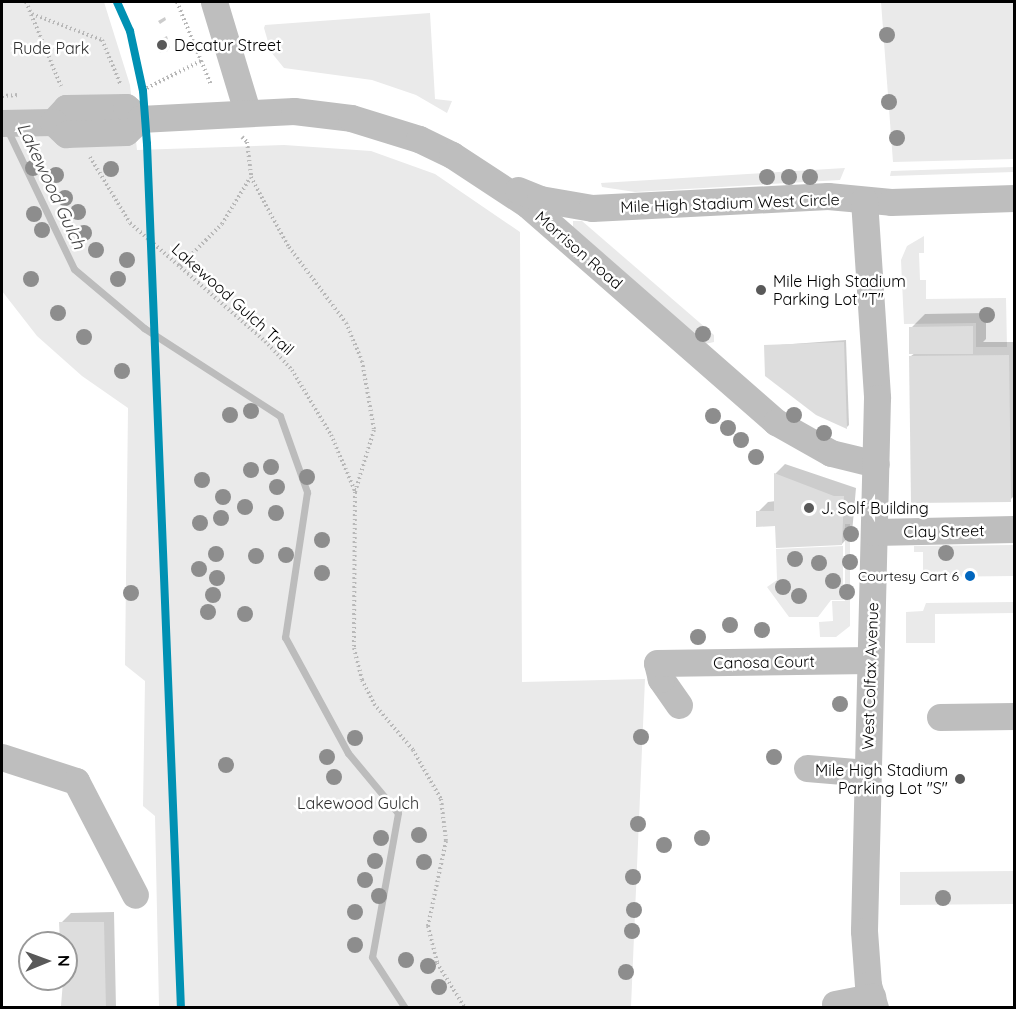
<!DOCTYPE html>
<html>
<head>
<meta charset="utf-8">
<style>
	body { margin:0 }
	#map { position:relative; width:1016px; height:1009px; overflow:hidden; background:#fff; font-family:Quicksand,sans-serif }
	div>[style] { position:absolute }
	[style*='--x'] { left:calc(var(--x)*1px); top:calc(var(--y)*1px); width:calc(var(--w)*1px); rotate:calc(var(--a)*1deg) }
	.green>* { inset:0; background:#eaeaea }
	.shadow>* { inset:0; background:#0003 }
	.stream>* { height:7px; margin:-3.5px; padding:0 3.5px; transform-origin:3.5px; border-radius:3.5px; background:#bcbcbc }
	.building>* { inset:0; background:#ddd }
	.path>* { height:4px; margin-top:-2px; transform-origin:0; background:repeating-linear-gradient(90deg,#b8b8b8 0 1.5px,transparent 0 4.5px) }
	.minor>* { height:27px; margin:-13.5px; padding:0 13.5px; transform-origin:13.5px; border-radius:13.5px; background:#bebebe }
	.rail-1>* { height:8px; margin:-4px; padding:0 4px; transform-origin:4px; border-radius:4px; background:#0091b3 }
	.trees>* { width:16px; height:16px; margin:-8px; border-radius:50%; background:#8d8d8d }
	.dots>* { width:16px; height:16px; translate:-50% -50%; box-sizing:border-box; border:3px solid #fff; border-radius:50% }
	span { translate:-50% -50%; white-space:nowrap; text-align:center; line-height:1.15; -webkit-text-stroke:5px #fff; paint-order:stroke }
	.bus-label { font-size:14px; color:#000 }
	.right { translate:-100% -50%; text-align:right }
	.poi-label { font-size:16px; color:#000 }
	.left { translate:0 -50%; text-align:left }
	.park-label { font-size:16px; color:#303030 }
	.street-label { font-size:16px; color:#000 }
	.water-label { font-size:18px; color:#414141; font-style:italic }
	.frame { position:absolute; inset:0; border:3px solid #000; pointer-events:none }
	.north { position:absolute; left:18px; top:931px; width:60px; height:60px; box-sizing:border-box; background:#fff; border:2px solid #999; border-radius:50%; rotate:89deg; font-size:16px; font-weight:700; line-height:24px; text-align:center; color:#000 }
	.north::after { content:''; display:block; margin:auto; width:21px; height:27px; background:#595959; clip-path:polygon(50% 0,100% 100%,50% 72%,0 100%) }
</style>
</head>
<body>
<div id="map">
	<div class="green">
		<i style="clip-path:polygon(2px 2px,104px 2px,130px 85px,137px 150px,284px 145px,371px 151px,435px 174px,520px 232px,522px 682px,645px 679px,631px 1007px,159px 1007px,155px 816px,143px 806px,145px 681px,125px 665px,128px 408px,82px 376px,37px 336px,2px 291px)"></i>
		<i style="clip-path:polygon(881px 2px,1014px 2px,1014px 159px,893px 162px)"></i>
		<i style="clip-path:polygon(430px 13px,435px 99px,452px 101px,447px 113px,416px 95px,372px 80px,284px 68px,271px 52px,264px 28px,265px 25px)"></i>
		<i style="clip-path:polygon(1014px 167px,1014px 172px,890px 176px,891px 171px)"></i>
		<i style="clip-path:polygon(845px 168px,840px 180px,635px 192px,602px 187px,601px 183px)"></i>
		<i style="clip-path:polygon(573px 221px,582px 221px,714px 335px,714px 342px,705px 344px,573px 232px)"></i>
		<i style="clip-path:polygon(924px 236px,924px 253px,919px 253px,920px 280px,926px 280px,926px 299px,1006px 298px,1007px 347px,976px 347px,976px 323px,904px 324px,901px 260px,907px 246px)"></i>
		<i style="clip-path:polygon(845px 524px,850px 524px,850px 626px,836px 637px,820px 637px,819px 622px,833px 621px,832px 601px,845px 601px)"></i>
		<i style="clip-path:polygon(1014px 545px,1014px 576px,927px 577px,923px 575px,923px 552px,914px 552px,914px 546px)"></i>
		<i style="clip-path:polygon(843px 546px,843px 600px,831px 600px,818px 617px,789px 617px,767px 587px,777px 580px,776px 549px)"></i>
		<i style="clip-path:polygon(1014px 602px,1014px 613px,935px 614px,935px 643px,906px 643px,906px 612px,923px 611px,926px 603px)"></i>
		<i style="clip-path:polygon(1014px 871px,1014px 904px,900px 905px,900px 872px)"></i>
	</div>
	<div class="shadow">
		<i style="clip-path:polygon(165px 17px,166px 20px,160px 24px,158px 21px)"></i>
		<i style="clip-path:polygon(167px 36px,170px 47px,168px 50px,158px 40px)"></i>
		<i style="clip-path:polygon(986px 313px,986px 339px,983px 342px,1014px 342px,1014px 496px,1010px 500px,911px 356px,915px 353px,911px 328px,925px 314px)"></i>
		<i style="clip-path:polygon(846px 340px,849px 425px,847px 427px,766px 346px)"></i>
		<i style="clip-path:polygon(785px 464px,856px 488px,852px 533px,842px 544px,758px 512px,768px 502px,776px 501px,775px 474px)"></i>
		<i style="clip-path:polygon(114px 912px,116px 1008px,63px 1005px,66px 943px,61px 943px,61px 923px,71px 913px)"></i>
	</div>
	<div class="stream">
		<i style="--x:7;--y:129;--w:155;--a:64.4"></i>
		<i style="--x:74;--y:269;--w:92;--a:40.1"></i>
		<i style="--x:144;--y:328;--w:162;--a:32.9"></i>
		<i style="--x:280;--y:416;--w:81;--a:70.4"></i>
		<i style="--x:307;--y:492;--w:147;--a:98.6"></i>
		<i style="--x:285;--y:637;--w:132;--a:61.5"></i>
		<i style="--x:348;--y:753;--w:78;--a:50.2"></i>
		<i style="--x:398;--y:813;--w:146;--a:100.2"></i>
		<i style="--x:372;--y:957;--w:61;--a:57.1"></i>
	</div>
	<div class="building">
		<i style="clip-path:polygon(165px 38px,168px 51px,160px 53px,156px 40px)"></i>
		<i style="clip-path:polygon(973px 326px,973px 354px,909px 354px,909px 327px)"></i>
		<i style="clip-path:polygon(844px 342px,847px 429px,816px 415px,765px 376px,764px 345px)"></i>
		<i style="clip-path:polygon(1009px 355px,1011px 502px,911px 503px,909px 356px)"></i>
		<i style="clip-path:polygon(774px 473px,834px 496px,844px 496px,842px 545px,776px 548px,775px 526px,756px 527px,756px 511px,774px 511px)"></i>
		<i style="clip-path:polygon(59px 922px,104px 922px,106px 1008px,61px 1006px,66px 943px,60px 943px)"></i>
	</div>
	<div class="path">
		<i style="--x:26;--y:2;--w:91;--a:67.4"></i>
		<i style="--x:177;--y:2;--w:64;--a:67.9"></i>
		<i style="--x:32;--y:14;--w:75;--a:20.4"></i>
		<i style="--x:102;--y:40;--w:47;--a:67.3"></i>
		<i style="--x:143;--y:90;--w:65;--a:-26.6"></i>
		<i style="--x:201;--y:61;--w:26;--a:67"></i>
		<i style="--x:2;--y:96;--w:17;--a:-3"></i>
		<i style="--x:242;--y:137;--w:7;--a:45"></i>
		<i style="--x:247;--y:142;--w:35;--a:83"></i>
		<i style="--x:251;--y:177;--w:41;--a:62.2"></i>
		<i style="--x:270;--y:213;--w:39;--a:61"></i>
		<i style="--x:289;--y:247;--w:95;--a:53.1"></i>
		<i style="--x:346;--y:323;--w:41;--a:67.2"></i>
		<i style="--x:362;--y:361;--w:70;--a:80.1"></i>
		<i style="--x:374;--y:430;--w:65;--a:107"></i>
		<i style="--x:355;--y:492;--w:156;--a:90.4"></i>
		<i style="--x:354;--y:648;--w:33;--a:76"></i>
		<i style="--x:362;--y:680;--w:27;--a:63"></i>
		<i style="--x:374;--y:704;--w:60;--a:49.7"></i>
		<i style="--x:413;--y:750;--w:56;--a:60.3"></i>
		<i style="--x:441;--y:799;--w:42;--a:83.2"></i>
		<i style="--x:446;--y:841;--w:87;--a:102"></i>
		<i style="--x:428;--y:926;--w:38;--a:76"></i>
		<i style="--x:437;--y:963;--w:53;--a:58.1"></i>
		<i style="--x:90;--y:157;--w:77;--a:58.8"></i>
		<i style="--x:130;--y:223;--w:179;--a:41.2"></i>
		<i style="--x:265;--y:341;--w:40;--a:47"></i>
		<i style="--x:292;--y:370;--w:76;--a:59"></i>
		<i style="--x:331;--y:435;--w:61;--a:66.8"></i>
		<i style="--x:180;--y:266;--w:59;--a:-45"></i>
		<i style="--x:222;--y:224;--w:54;--a:-58.7"></i>
	</div>
	<div class="minor">
		<i style="--x:214;--y:2;--w:114;--a:73.2"></i>
		<i style="--x:53;--y:122;--w:19;--a:-47"></i>
		<i style="--x:66;--y:108;--w:60;--a:-1"></i>
		<i style="--x:126;--y:107;--w:18;--a:41"></i>
		<i style="--x:2;--y:123;--w:51;--a:-1.1"></i>
		<i style="--x:53;--y:122;--w:18;--a:43"></i>
		<i style="--x:66;--y:134;--w:60;--a:-1.9"></i>
		<i style="--x:126;--y:132;--w:19;--a:-43"></i>
		<i style="--x:140;--y:119;--w:154;--a:-3"></i>
		<i style="--x:294;--y:111;--w:57;--a:7"></i>
		<i style="--x:351;--y:118;--w:71;--a:17.2"></i>
		<i style="--x:419;--y:139;--w:37;--a:26"></i>
		<i style="--x:452;--y:155;--w:91;--a:33.3"></i>
		<i style="--x:528;--y:205;--w:330;--a:41.2"></i>
		<i style="--x:776;--y:422;--w:63;--a:29.4"></i>
		<i style="--x:831;--y:453;--w:46;--a:13.7"></i>
		<i style="--x:518;--y:190;--w:24;--a:22"></i>
		<i style="--x:540;--y:199;--w:53;--a:9.8"></i>
		<i style="--x:592;--y:208;--w:236;--a:-2.9"></i>
		<i style="--x:828;--y:196;--w:63;--a:5.4"></i>
		<i style="--x:891;--y:202;--w:123;--a:-1.9"></i>
		<i style="--x:864;--y:200;--w:198;--a:86.2"></i>
		<i style="--x:877;--y:398;--w:533;--a:91.4"></i>
		<i style="--x:864;--y:931;--w:54;--a:85.8"></i>
		<i style="--x:868;--y:985;--w:24;--a:73"></i>
		<i style="--x:874;--y:532;--w:140;--a:-1.2"></i>
		<i style="--x:679;--y:705;--w:32;--a:-125"></i>
		<i style="--x:661;--y:679;--w:16;--a:-104"></i>
		<i style="--x:657;--y:663;--w:213;--a:-0.8"></i>
		<i style="--x:940;--y:717;--w:74;--a:-0.8"></i>
		<i style="--x:2;--y:757;--w:78;--a:18"></i>
		<i style="--x:76;--y:781;--w:128;--a:62.6"></i>
		<i style="--x:807;--y:768;--w:60;--a:4.8"></i>
		<i style="--x:835;--y:1004;--w:38;--a:-11"></i>
	</div>
	<div class="rail-1">
		<i style="--x:117;--y:2;--w:32;--a:66"></i>
		<i style="--x:130;--y:31;--w:61;--a:77.8"></i>
		<i style="--x:143;--y:91;--w:53;--a:85.7"></i>
		<i style="--x:147;--y:144;--w:865;--a:87.75"></i>
	</div>
	<div class="trees">
		<i style="left:887px;top:35px"></i>
		<i style="left:889px;top:102px"></i>
		<i style="left:897px;top:138px"></i>
		<i style="left:33px;top:168px"></i>
		<i style="left:111px;top:169px"></i>
		<i style="left:56px;top:175px"></i>
		<i style="left:767px;top:177px"></i>
		<i style="left:789px;top:177px"></i>
		<i style="left:810px;top:177px"></i>
		<i style="left:65px;top:198px"></i>
		<i style="left:78px;top:212px"></i>
		<i style="left:34px;top:214px"></i>
		<i style="left:42px;top:230px"></i>
		<i style="left:84px;top:233px"></i>
		<i style="left:96px;top:250px"></i>
		<i style="left:127px;top:260px"></i>
		<i style="left:31px;top:279px"></i>
		<i style="left:118px;top:279px"></i>
		<i style="left:58px;top:313px"></i>
		<i style="left:987px;top:315px"></i>
		<i style="left:703px;top:334px"></i>
		<i style="left:84px;top:337px"></i>
		<i style="left:122px;top:371px"></i>
		<i style="left:251px;top:411px"></i>
		<i style="left:230px;top:415px"></i>
		<i style="left:794px;top:415px"></i>
		<i style="left:713px;top:416px"></i>
		<i style="left:728px;top:428px"></i>
		<i style="left:824px;top:433px"></i>
		<i style="left:741px;top:440px"></i>
		<i style="left:756px;top:457px"></i>
		<i style="left:271px;top:467px"></i>
		<i style="left:251px;top:470px"></i>
		<i style="left:307px;top:477px"></i>
		<i style="left:202px;top:480px"></i>
		<i style="left:277px;top:487px"></i>
		<i style="left:223px;top:497px"></i>
		<i style="left:245px;top:507px"></i>
		<i style="left:276px;top:513px"></i>
		<i style="left:221px;top:518px"></i>
		<i style="left:200px;top:523px"></i>
		<i style="left:851px;top:534px"></i>
		<i style="left:322px;top:540px"></i>
		<i style="left:946px;top:553px"></i>
		<i style="left:216px;top:554px"></i>
		<i style="left:286px;top:555px"></i>
		<i style="left:256px;top:556px"></i>
		<i style="left:795px;top:559px"></i>
		<i style="left:850px;top:562px"></i>
		<i style="left:819px;top:563px"></i>
		<i style="left:199px;top:569px"></i>
		<i style="left:322px;top:573px"></i>
		<i style="left:217px;top:578px"></i>
		<i style="left:833px;top:581px"></i>
		<i style="left:783px;top:587px"></i>
		<i style="left:847px;top:592px"></i>
		<i style="left:131px;top:593px"></i>
		<i style="left:213px;top:595px"></i>
		<i style="left:799px;top:596px"></i>
		<i style="left:208px;top:612px"></i>
		<i style="left:245px;top:614px"></i>
		<i style="left:730px;top:625px"></i>
		<i style="left:762px;top:630px"></i>
		<i style="left:698px;top:637px"></i>
		<i style="left:840px;top:704px"></i>
		<i style="left:641px;top:737px"></i>
		<i style="left:355px;top:738px"></i>
		<i style="left:327px;top:757px"></i>
		<i style="left:774px;top:757px"></i>
		<i style="left:226px;top:765px"></i>
		<i style="left:334px;top:777px"></i>
		<i style="left:638px;top:824px"></i>
		<i style="left:419px;top:835px"></i>
		<i style="left:381px;top:838px"></i>
		<i style="left:702px;top:838px"></i>
		<i style="left:664px;top:845px"></i>
		<i style="left:375px;top:861px"></i>
		<i style="left:424px;top:862px"></i>
		<i style="left:633px;top:877px"></i>
		<i style="left:365px;top:880px"></i>
		<i style="left:379px;top:896px"></i>
		<i style="left:943px;top:898px"></i>
		<i style="left:634px;top:910px"></i>
		<i style="left:355px;top:912px"></i>
		<i style="left:632px;top:931px"></i>
		<i style="left:355px;top:945px"></i>
		<i style="left:406px;top:960px"></i>
		<i style="left:428px;top:966px"></i>
		<i style="left:626px;top:972px"></i>
		<i style="left:439px;top:987px"></i>
	</div>
	<div class="dots">
		<i style="left:162px;top:45px;background:#595959"></i>
		<i style="left:761px;top:290px;background:#595959"></i>
		<i style="left:809px;top:508px;background:#595959"></i>
		<i style="left:970px;top:576px;background:#0065bd"></i>
		<i style="left:960px;top:779px;background:#595959"></i>
	</div>
	<div class="bus-label">
		<span class="right" style="left:959px;top:576px">Courtesy Cart 6</span>
	</div>
	<div class="poi-label">
		<span class="left" style="left:174px;top:45px">Decatur Street</span>
		<span class="left" style="left:773px;top:290px">Mile High Stadium<br>Parking Lot "T"</span>
		<span class="left" style="left:821px;top:508px">J. Solf Building</span>
		<span class="right" style="left:948px;top:779px">Mile High Stadium<br>Parking Lot "S"</span>
	</div>
	<div class="park-label">
		<span style="left:51px;top:48px">Rude Park</span>
		<span style="left:358px;top:803px">Lakewood Gulch</span>
	</div>
	<div class="street-label">
		<span style="left:730px;top:203px;rotate:-2deg">Mile High Stadium West Circle</span>
		<span style="left:579px;top:250px;rotate:41deg">Morrison Road</span>
		<span style="left:233px;top:299px;rotate:42deg">Lakewood Gulch Trail</span>
		<span style="left:944px;top:531px;rotate:-1deg">Clay Street</span>
		<span style="left:764px;top:662px;rotate:-1deg">Canosa Court</span>
		<span style="left:870px;top:676px;rotate:-88deg">West Colfax Avenue</span>
	</div>
	<div class="water-label">
		<span style="left:51px;top:186px;rotate:65deg">Lakewood Gulch</span>
	</div>
	<div class="frame"></div>
	<div class="north">N</div>
</div>
</body>
</html>
